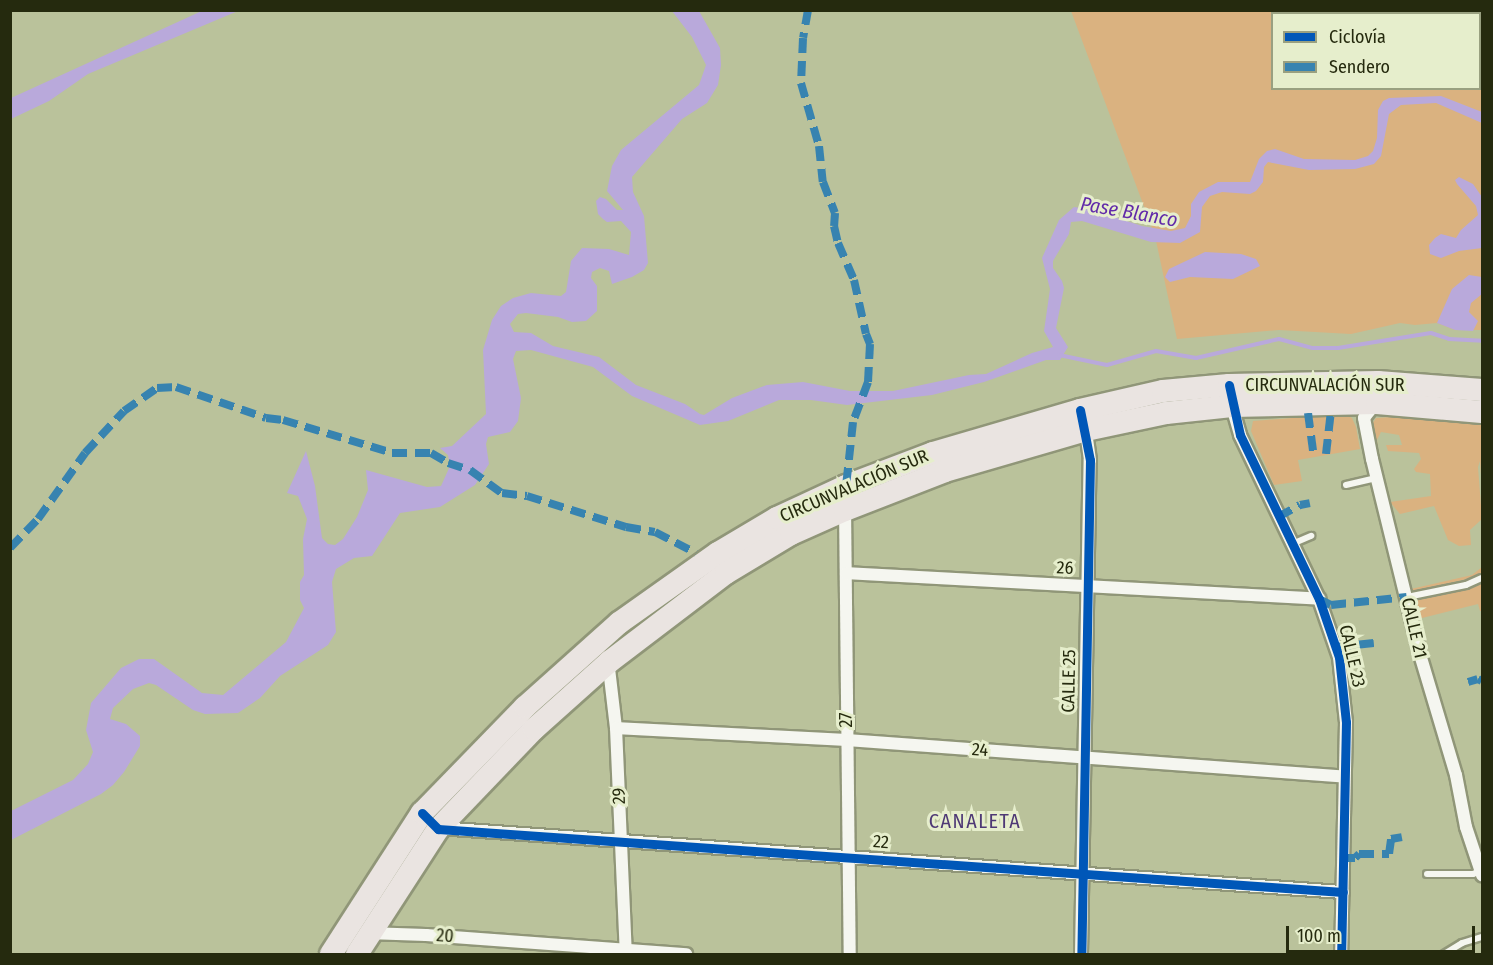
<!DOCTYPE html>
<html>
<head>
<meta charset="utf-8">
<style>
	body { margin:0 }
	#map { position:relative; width:1493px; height:965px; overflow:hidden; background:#bac29b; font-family:"Fira Sans Condensed",sans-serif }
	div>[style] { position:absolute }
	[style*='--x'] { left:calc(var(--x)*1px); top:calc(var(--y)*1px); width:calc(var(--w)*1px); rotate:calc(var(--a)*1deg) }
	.green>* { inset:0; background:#dab280 }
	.water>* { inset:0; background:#b9a9db }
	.stream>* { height:4px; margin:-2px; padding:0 2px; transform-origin:2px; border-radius:2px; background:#b9a9db }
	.roads { filter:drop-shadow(2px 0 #909678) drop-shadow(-2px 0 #909678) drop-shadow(0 2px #909678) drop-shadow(0 -2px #909678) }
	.lane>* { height:6px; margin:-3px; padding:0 3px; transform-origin:3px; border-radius:3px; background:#f5f6f0 }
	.street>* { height:12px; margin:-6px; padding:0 6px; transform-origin:6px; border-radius:6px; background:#f5f6f0 }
	.highway>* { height:22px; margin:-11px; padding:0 11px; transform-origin:11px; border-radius:11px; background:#eae4e1 }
	.quiet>* { height:8px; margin-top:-4px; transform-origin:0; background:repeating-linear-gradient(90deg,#3783b0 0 15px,transparent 0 23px) }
	.cycleway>* { height:9px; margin:-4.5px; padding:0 4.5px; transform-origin:4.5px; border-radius:4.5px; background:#0057b8 }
	span { translate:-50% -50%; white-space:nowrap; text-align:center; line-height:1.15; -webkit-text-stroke:6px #e6eecc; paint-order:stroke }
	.street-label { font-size:18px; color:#252a0e }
	.water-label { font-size:20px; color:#612aa9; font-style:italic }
	.neighbourhood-label { font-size:20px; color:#4e3975; letter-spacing:1.5px }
	.frame { position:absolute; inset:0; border:12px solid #252a0e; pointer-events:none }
	.legend { position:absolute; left:1271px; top:12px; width:210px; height:78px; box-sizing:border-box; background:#e6eecc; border:2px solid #99a080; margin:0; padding:8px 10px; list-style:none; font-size:18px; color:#252a0e }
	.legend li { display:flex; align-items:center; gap:12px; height:30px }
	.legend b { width:30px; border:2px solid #99a080 }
	.scale { position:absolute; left:1286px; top:926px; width:189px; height:27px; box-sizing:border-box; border:3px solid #252a0e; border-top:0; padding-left:8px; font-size:18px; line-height:21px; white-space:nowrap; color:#252a0e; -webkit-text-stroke:4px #e6eecc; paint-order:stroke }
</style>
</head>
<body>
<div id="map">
	<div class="green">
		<i style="clip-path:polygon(evenodd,1071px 11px,1482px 11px,1482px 330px,1455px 330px,1437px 323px,1415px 325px,1400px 323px,1351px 334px,1279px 330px,1177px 339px,1155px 236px,1071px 11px,1272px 14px,1480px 14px,1480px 88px,1272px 88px,1272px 14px)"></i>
		<i style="clip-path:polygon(1344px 414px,1352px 418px,1356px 427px,1360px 449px,1298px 460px,1302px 481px,1274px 485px,1251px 431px,1253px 421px)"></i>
		<i style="clip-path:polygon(1422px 415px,1482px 420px,1482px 488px,1480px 461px,1478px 467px,1482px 519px,1470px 530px,1471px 545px,1459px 546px,1448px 540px,1434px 506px,1400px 514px,1390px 502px,1431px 496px,1430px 474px,1416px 472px,1414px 469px,1421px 459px,1419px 453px,1388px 451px,1386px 445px,1402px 445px,1399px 435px,1381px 432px,1377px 440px,1378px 450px,1371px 426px,1376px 418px)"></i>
		<i style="clip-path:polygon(1482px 567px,1482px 573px,1476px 577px,1415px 591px,1411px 589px,1472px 575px)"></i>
		<i style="clip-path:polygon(1482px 582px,1482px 611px,1480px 611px,1478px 604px,1418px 619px,1414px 605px,1418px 599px)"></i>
	</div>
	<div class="water">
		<i style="clip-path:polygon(204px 10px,238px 11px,88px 74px,49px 101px,11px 119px,11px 98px)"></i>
		<i style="clip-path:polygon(672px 11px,699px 11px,720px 48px,721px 65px,718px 85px,707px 103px,682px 119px,632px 177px,633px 192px,644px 216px,648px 263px,644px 270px,632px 277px,612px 284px,609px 271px,600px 268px,592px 272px,591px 278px,597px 286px,597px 311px,586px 321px,572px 322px,558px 317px,526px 313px,518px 314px,510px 324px,514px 332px,531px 333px,553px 346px,599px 357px,636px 385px,685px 404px,700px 414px,704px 415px,732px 398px,767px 385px,803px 382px,850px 391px,893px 391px,969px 375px,986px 374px,1032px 353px,1053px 347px,1044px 331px,1050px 289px,1042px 258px,1059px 220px,1074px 207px,1093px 210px,1142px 226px,1171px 231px,1185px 228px,1191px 216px,1191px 204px,1199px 192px,1218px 182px,1250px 182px,1259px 159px,1267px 151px,1275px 149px,1304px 159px,1355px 160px,1368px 156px,1373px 151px,1377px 138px,1378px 110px,1383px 101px,1389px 98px,1441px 96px,1482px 112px,1482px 123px,1436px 103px,1401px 105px,1389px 114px,1381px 156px,1374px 164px,1355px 169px,1309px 170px,1268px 162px,1264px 167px,1263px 182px,1256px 191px,1250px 194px,1222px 192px,1210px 196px,1202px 207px,1200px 232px,1180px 243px,1151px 242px,1082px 221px,1071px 222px,1069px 234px,1053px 261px,1053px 268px,1062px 281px,1064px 288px,1056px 328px,1068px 347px,1060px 360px,1046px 360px,984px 382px,932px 395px,847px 405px,811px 400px,779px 400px,728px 421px,700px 425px,632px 396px,593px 367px,531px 350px,516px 351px,513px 359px,521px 398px,518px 421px,510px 432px,488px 437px,486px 444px,489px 464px,475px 485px,440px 507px,400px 513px,372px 556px,354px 558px,336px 569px,332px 582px,336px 632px,328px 645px,280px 676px,260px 698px,238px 713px,205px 714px,193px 710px,156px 685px,149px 683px,133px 689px,113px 708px,110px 719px,126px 724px,140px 736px,140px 746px,124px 772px,113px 785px,101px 794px,11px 840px,11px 811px,73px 780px,88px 764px,93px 752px,86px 730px,91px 703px,121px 668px,139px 659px,154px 659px,202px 693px,223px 695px,286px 642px,304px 608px,300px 600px,300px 582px,304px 575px,303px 539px,307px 519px,298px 496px,287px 493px,306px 451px,315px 486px,322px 538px,328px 544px,335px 545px,343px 539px,357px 517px,368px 490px,366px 470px,427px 487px,441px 486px,450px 466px,448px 455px,440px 448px,452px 446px,486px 414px,483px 350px,492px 320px,501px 306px,513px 298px,531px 293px,561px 296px,566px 292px,571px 261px,582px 248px,609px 249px,629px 255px,631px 232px,621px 221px,607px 222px,603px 219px,598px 214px,596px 201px,600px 197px,606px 199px,617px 210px,623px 210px,607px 191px,612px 166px,621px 150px,699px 85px,706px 65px,692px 37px)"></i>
		<i style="clip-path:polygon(1459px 177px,1473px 184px,1482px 197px,1482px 248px,1459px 251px,1441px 258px,1430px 254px,1429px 245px,1435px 238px,1441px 234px,1456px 238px,1461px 230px,1478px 215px,1476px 206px,1457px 184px,1455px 180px)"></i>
		<i style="clip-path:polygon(1205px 252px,1241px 254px,1256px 259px,1260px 266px,1233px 279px,1190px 277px,1170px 282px,1165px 277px,1169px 269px)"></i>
		<i style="clip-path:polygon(1469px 275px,1482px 277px,1482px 294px,1471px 303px,1469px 312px,1478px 321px,1473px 331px,1455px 330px,1437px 323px,1452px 289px)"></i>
	</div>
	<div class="stream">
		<i style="--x:1059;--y:355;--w:49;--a:11.8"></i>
		<i style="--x:1107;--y:365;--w:51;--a:-15.9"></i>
		<i style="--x:1156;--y:351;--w:41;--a:9.9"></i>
		<i style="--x:1196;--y:358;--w:85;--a:-12.9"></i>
		<i style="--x:1279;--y:339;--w:35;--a:15"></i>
		<i style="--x:1313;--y:348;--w:25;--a:0"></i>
		<i style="--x:1338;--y:348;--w:94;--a:-9.2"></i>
		<i style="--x:1431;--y:333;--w:19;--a:18"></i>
		<i style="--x:1449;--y:339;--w:33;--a:3"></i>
	</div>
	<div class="roads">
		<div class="lane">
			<i style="--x:1346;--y:485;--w:31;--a:-13"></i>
			<i style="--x:1292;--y:544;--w:21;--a:-23"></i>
			<i style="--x:1407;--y:597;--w:60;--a:-11.5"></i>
			<i style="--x:1466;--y:585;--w:17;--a:-24"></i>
			<i style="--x:1427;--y:874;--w:46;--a:0"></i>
			<i style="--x:1473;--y:874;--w:8;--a:-23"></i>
			<i style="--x:1444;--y:954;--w:21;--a:-31"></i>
			<i style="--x:1462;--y:943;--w:21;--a:-17"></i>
		</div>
		<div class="street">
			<i style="--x:1231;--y:403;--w:33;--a:74"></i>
			<i style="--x:1240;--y:435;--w:182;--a:64.3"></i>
			<i style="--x:1319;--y:599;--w:61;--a:71"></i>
			<i style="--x:1339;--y:657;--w:65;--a:83.9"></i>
			<i style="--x:1346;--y:722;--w:232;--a:91.2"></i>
			<i style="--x:1376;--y:403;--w:19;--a:129"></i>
			<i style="--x:1364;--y:418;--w:42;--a:79"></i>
			<i style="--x:1372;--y:459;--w:198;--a:76.2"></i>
			<i style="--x:1419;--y:651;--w:129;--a:73.4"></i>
			<i style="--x:1456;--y:775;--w:53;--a:79.1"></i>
			<i style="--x:1466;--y:827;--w:51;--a:71.6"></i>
			<i style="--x:845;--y:506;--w:448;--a:89.4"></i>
			<i style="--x:846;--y:573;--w:474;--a:3.1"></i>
			<i style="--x:608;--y:660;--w:68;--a:83.3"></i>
			<i style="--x:616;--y:728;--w:226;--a:87.5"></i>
			<i style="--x:616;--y:728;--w:230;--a:3"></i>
			<i style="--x:846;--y:740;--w:499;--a:4.2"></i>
			<i style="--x:438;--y:828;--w:907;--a:4.05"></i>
			<i style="--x:367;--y:933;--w:59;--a:1.9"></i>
			<i style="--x:426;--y:935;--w:261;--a:4.2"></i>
			<i style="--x:1081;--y:954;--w:494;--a:-89"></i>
			<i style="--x:1090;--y:460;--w:35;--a:-98"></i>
		</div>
		<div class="highway">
			<i style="--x:331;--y:954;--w:168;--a:-57.2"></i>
			<i style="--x:422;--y:813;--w:148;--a:-45.8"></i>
			<i style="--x:525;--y:707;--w:126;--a:-41.8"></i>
			<i style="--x:619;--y:623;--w:121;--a:-35.3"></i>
			<i style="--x:718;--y:553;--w:69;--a:-30.7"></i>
			<i style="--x:777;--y:518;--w:76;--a:-24.9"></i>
			<i style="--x:846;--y:486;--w:93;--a:-20.8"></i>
			<i style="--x:933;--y:453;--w:153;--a:-16.3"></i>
			<i style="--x:1080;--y:410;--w:85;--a:-12.9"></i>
			<i style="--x:1163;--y:391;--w:66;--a:-5.2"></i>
			<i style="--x:1229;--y:385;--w:149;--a:-1.2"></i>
			<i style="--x:1378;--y:382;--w:104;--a:4.4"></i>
			<i style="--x:357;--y:954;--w:149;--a:-57.1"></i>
			<i style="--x:438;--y:829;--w:139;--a:-46.2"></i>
			<i style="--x:534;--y:729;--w:101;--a:-41.8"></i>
			<i style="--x:609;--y:662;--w:147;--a:-37.3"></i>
			<i style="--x:726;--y:573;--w:76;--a:-31"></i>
			<i style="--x:791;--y:534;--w:59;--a:-24"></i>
			<i style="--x:845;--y:510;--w:107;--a:-21.3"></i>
			<i style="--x:945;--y:471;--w:147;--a:-16.2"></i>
			<i style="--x:1086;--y:430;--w:82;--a:-12"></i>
			<i style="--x:1166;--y:413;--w:66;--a:-6.1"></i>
			<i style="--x:1232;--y:406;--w:145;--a:-1.2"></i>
			<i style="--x:1377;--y:403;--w:105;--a:4.9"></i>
		</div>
	</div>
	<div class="quiet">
		<i style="--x:808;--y:10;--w:28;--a:100"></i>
		<i style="--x:803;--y:38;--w:45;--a:92.5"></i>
		<i style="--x:801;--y:83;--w:66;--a:74.1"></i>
		<i style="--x:819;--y:146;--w:36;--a:84"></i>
		<i style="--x:823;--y:182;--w:33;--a:69"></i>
		<i style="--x:835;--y:213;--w:13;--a:94"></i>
		<i style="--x:834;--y:226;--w:17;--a:77"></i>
		<i style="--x:838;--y:243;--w:40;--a:66.6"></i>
		<i style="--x:854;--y:280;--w:55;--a:77.5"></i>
		<i style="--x:866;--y:334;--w:11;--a:68"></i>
		<i style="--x:870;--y:344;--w:38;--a:93"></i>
		<i style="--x:868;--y:382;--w:43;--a:110.6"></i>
		<i style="--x:853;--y:422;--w:64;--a:96.2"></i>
		<i style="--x:1308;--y:413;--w:45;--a:82.4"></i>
		<i style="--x:1326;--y:454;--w:43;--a:-83.4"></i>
		<i style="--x:1278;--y:517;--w:25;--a:-29"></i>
		<i style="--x:1300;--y:505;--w:10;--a:-11"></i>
		<i style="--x:10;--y:548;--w:40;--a:-46"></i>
		<i style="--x:38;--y:519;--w:81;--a:-54.5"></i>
		<i style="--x:85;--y:453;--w:57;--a:-47.1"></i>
		<i style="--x:124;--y:411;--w:40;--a:-34.9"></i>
		<i style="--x:157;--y:388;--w:19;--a:-3"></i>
		<i style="--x:176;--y:387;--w:95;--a:19"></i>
		<i style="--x:266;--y:418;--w:17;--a:7"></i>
		<i style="--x:283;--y:420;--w:114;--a:16.8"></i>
		<i style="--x:392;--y:453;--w:39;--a:0"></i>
		<i style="--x:431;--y:453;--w:20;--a:30"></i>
		<i style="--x:448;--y:463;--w:23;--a:18"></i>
		<i style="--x:470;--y:470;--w:39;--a:36"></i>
		<i style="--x:502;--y:493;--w:25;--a:7"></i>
		<i style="--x:527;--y:496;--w:104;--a:17.4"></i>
		<i style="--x:626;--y:527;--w:29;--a:10"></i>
		<i style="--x:655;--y:532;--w:46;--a:27.1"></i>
		<i style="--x:1319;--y:599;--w:13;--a:27"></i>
		<i style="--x:1331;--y:605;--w:76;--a:-6"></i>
		<i style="--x:1336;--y:647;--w:38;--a:-6"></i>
		<i style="--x:1468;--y:682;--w:10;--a:-17"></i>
		<i style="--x:1478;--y:679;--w:4;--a:27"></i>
		<i style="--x:1345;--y:858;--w:10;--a:0"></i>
		<i style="--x:1355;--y:858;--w:6;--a:-45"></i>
		<i style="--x:1359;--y:854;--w:30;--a:0"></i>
		<i style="--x:1389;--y:854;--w:15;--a:-82"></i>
		<i style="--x:1391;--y:839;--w:11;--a:-10"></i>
	</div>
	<div class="cycleway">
		<i style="--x:1229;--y:385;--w:51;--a:77.6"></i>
		<i style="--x:1240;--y:435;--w:182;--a:64.3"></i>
		<i style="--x:1319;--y:599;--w:61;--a:71"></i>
		<i style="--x:1339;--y:657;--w:65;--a:83.9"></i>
		<i style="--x:1346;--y:722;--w:232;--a:91.2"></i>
		<i style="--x:1080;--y:410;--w:51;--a:78.7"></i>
		<i style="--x:1090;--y:460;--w:494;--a:91"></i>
		<i style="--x:422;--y:813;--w:23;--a:45"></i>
		<i style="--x:438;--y:829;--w:907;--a:3.98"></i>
	</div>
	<div class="street-label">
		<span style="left:1325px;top:385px">CIRCUNVALACIÓN SUR</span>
		<span style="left:854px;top:486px;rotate:-23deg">CIRCUNVALACIÓN SUR</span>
		<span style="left:1065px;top:568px;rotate:3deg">26</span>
		<span style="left:1414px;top:628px;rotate:77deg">CALLE 21</span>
		<span style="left:1352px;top:656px;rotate:77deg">CALLE 23</span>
		<span style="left:1069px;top:681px;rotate:-89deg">CALLE 25</span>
		<span style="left:846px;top:720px;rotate:-90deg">27</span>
		<span style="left:980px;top:750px;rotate:4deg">24</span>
		<span style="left:619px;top:796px;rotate:-92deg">29</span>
		<span style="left:881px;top:842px;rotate:4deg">22</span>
		<span style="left:445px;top:936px;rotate:4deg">20</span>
	</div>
	<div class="water-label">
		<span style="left:1129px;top:212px;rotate:10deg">Pase Blanco</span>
	</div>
	<div class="neighbourhood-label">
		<span style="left:975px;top:821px">CANALETA</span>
	</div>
	<div class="frame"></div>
	<ul class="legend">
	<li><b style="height:8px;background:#0057b8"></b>Ciclovía</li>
	<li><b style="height:8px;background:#3783b0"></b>Sendero</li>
	</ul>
	<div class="scale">100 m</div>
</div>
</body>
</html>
